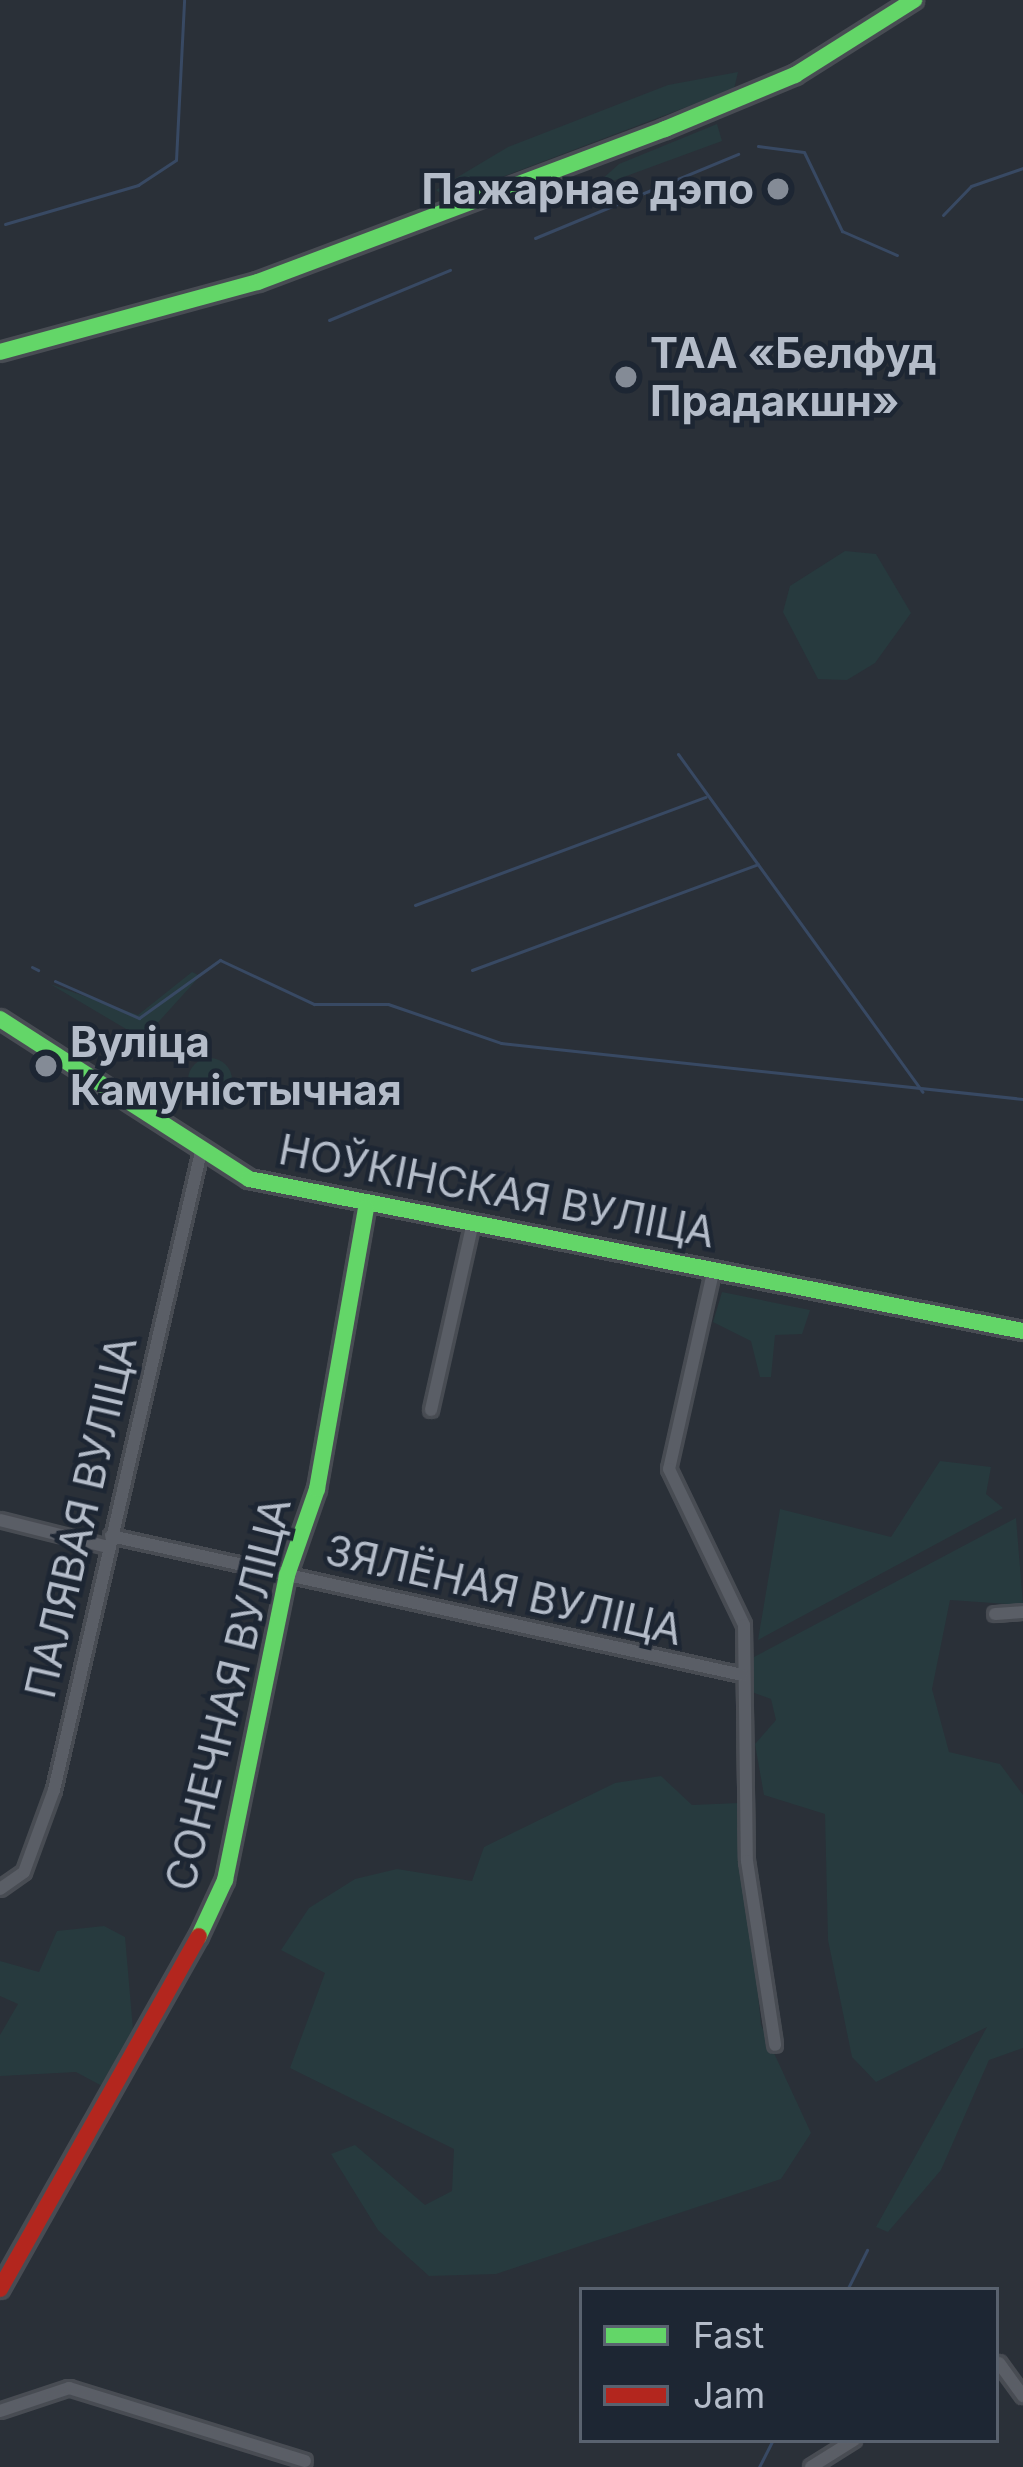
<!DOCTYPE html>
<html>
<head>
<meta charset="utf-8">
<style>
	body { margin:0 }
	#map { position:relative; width:1023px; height:2467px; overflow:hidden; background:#2a3038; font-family:Inter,sans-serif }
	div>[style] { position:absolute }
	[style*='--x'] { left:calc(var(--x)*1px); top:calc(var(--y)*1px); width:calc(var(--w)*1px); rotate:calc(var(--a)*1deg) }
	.green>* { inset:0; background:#273a3e }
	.round { border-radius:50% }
	.stream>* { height:3px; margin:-1.5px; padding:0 1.5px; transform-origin:1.5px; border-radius:1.5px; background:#384963 }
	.roads { filter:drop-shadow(3px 0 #484c53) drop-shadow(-3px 0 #484c53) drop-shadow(0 3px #484c53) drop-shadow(0 -3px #484c53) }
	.street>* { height:12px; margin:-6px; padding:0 6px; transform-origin:6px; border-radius:6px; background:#5a5e66 }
	.fast>* { height:16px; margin:-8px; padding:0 8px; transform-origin:8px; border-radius:8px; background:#63d668 }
	.jam>* { height:16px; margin:-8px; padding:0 8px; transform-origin:8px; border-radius:8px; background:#b3261e }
	.dots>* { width:33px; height:33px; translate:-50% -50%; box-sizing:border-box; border:6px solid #1d2633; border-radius:50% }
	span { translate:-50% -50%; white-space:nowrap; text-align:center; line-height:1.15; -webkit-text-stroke:9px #1d2633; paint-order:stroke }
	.poi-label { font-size:42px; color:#b4bcc9; font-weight:700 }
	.right { translate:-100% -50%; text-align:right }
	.left { translate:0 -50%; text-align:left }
	.street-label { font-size:42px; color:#b4bcc9 }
	.legend { position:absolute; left:579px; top:2287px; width:420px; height:156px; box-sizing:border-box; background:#1d2633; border:3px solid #59626f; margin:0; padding:15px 21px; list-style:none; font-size:36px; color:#b4bcc9 }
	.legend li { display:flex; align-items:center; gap:24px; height:60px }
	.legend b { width:60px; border:3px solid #59626f }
</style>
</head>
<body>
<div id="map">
	<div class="green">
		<i style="clip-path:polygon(738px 72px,734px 89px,447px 198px,436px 190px,508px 147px,668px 85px)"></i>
		<i style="clip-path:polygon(717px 124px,722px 141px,591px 189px,619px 164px)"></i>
		<i style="clip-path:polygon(845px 551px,876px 554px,911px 613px,875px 663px,847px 680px,818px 679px,783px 612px,790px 586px)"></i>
		<i style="clip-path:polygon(192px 972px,200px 976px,143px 1039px,50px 984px,138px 1015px)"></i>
		<i class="round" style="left:188px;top:1058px;width:44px;height:44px"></i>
		<i style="clip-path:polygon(722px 1292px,810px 1310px,802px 1334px,775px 1335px,771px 1377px,760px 1377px,751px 1341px,713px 1322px)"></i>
		<i style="clip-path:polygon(940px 1461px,991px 1467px,986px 1494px,1003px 1508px,758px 1640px,780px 1509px,891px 1537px)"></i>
		<i style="clip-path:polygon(1016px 1518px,1023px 1605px,950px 1600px,932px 1689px,949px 1752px,1000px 1764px,1023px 1795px,1023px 2048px,989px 2060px,941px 2170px,888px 2232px,876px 2227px,987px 2027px,876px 2082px,852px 2057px,828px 1940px,825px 1814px,764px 1795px,755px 1744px,776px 1720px,771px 1699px,749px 1691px,754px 1657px)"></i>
		<i style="clip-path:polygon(661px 1776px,692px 1805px,739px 1803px,761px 2025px,811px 2133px,781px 2179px,496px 2274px,429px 2276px,378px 2230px,331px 2154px,355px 2145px,425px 2205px,452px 2191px,454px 2149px,290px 2068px,325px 1973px,281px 1950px,309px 1908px,355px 1879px,397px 1869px,472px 1881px,484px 1847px,615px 1783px)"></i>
		<i style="clip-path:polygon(104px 1926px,125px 1937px,135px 2053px,104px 2087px,76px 2072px,0 2076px,0 2035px,18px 2004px,0 1996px,0 1961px,39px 1972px,57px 1931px)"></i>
	</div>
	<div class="stream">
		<i style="--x:758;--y:146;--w:46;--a:7.4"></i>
		<i style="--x:804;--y:152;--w:88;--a:64.3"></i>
		<i style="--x:842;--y:231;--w:60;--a:23.6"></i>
		<i style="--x:943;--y:215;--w:40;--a:-46"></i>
		<i style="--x:971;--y:186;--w:55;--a:-19.1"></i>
		<i style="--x:5;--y:224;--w:139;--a:-16.3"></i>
		<i style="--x:138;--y:185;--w:45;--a:-33.3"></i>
		<i style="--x:176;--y:160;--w:160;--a:-87.1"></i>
		<i style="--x:535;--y:238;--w:220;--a:-22.5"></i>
		<i style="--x:329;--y:320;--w:131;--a:-22.5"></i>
		<i style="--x:678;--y:754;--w:417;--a:54.1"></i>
		<i style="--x:415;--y:905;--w:310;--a:-20.4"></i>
		<i style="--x:32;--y:967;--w:7;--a:27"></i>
		<i style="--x:472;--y:970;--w:305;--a:-20.3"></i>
		<i style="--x:55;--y:981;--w:92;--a:23.8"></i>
		<i style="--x:139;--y:1018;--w:100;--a:-35.6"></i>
		<i style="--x:220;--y:960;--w:104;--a:25.1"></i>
		<i style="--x:314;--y:1004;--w:74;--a:0"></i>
		<i style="--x:388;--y:1004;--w:120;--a:19"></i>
		<i style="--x:501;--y:1043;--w:525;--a:6.12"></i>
		<i style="--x:847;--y:2290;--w:45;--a:-63.4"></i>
		<i style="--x:759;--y:2467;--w:30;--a:-63"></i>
	</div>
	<div class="roads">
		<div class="street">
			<i style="--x:714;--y:1268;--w:206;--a:102.6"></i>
			<i style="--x:669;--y:1469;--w:173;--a:64.3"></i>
			<i style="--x:744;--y:1625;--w:236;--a:89.3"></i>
			<i style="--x:747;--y:1861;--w:186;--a:81.3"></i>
			<i style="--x:431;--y:1410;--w:189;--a:-77.4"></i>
			<i style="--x:0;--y:1520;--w:111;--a:14"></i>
			<i style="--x:111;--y:1536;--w:646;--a:12.42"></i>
			<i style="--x:995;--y:1614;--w:28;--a:-4"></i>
			<i style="--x:0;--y:1889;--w:29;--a:-35"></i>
			<i style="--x:24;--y:1872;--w:87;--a:-69.9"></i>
			<i style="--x:54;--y:1790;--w:651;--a:-77.03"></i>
			<i style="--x:999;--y:2363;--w:41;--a:54"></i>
			<i style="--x:0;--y:2411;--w:73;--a:-18.4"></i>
			<i style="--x:69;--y:2388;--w:247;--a:17.2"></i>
			<i style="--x:811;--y:2467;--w:51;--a:-32.1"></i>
		</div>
		<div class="fast">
			<i style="--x:0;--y:352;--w:267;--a:-15.2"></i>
			<i style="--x:258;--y:282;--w:435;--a:-20.6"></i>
			<i style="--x:665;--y:129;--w:141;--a:-22.6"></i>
			<i style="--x:795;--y:75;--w:141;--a:-32.2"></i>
			<i style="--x:0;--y:1019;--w:296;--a:32.7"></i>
			<i style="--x:249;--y:1179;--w:789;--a:11.11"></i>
			<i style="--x:199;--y:1936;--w:62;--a:-65.1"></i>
			<i style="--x:225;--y:1880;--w:311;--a:-78.5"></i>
			<i style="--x:287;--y:1575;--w:91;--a:-70.8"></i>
			<i style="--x:317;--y:1489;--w:285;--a:-80.1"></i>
		</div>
		<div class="jam">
			<i style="--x:0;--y:2289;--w:405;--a:-60.6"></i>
		</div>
	</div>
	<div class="dots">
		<i style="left:778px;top:189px;background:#848b96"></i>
		<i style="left:626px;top:377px;background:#848b96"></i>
		<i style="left:46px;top:1066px;background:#848b96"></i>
	</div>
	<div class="poi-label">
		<span class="right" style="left:754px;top:189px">Пажарнае дэпо</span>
		<span class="left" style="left:650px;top:377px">ТАА «Белфуд<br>Прадакшн»</span>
		<span class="left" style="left:70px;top:1066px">Вуліца<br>Камуністычная</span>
	</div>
	<div class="street-label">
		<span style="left:497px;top:1191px;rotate:11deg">НОЎКІНСКАЯ ВУЛІЦА</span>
		<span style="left:81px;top:1517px;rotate:-77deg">ПАЛЯВАЯ ВУЛІЦА</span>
		<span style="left:504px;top:1590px;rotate:13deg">ЗЯЛЁНАЯ ВУЛІЦА</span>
		<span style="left:228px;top:1694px;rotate:-76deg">СОНЕЧНАЯ ВУЛІЦА</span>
	</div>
	<ul class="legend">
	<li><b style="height:15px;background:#63d668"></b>Fast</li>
	<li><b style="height:15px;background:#b3261e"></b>Jam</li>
	</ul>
</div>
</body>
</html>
